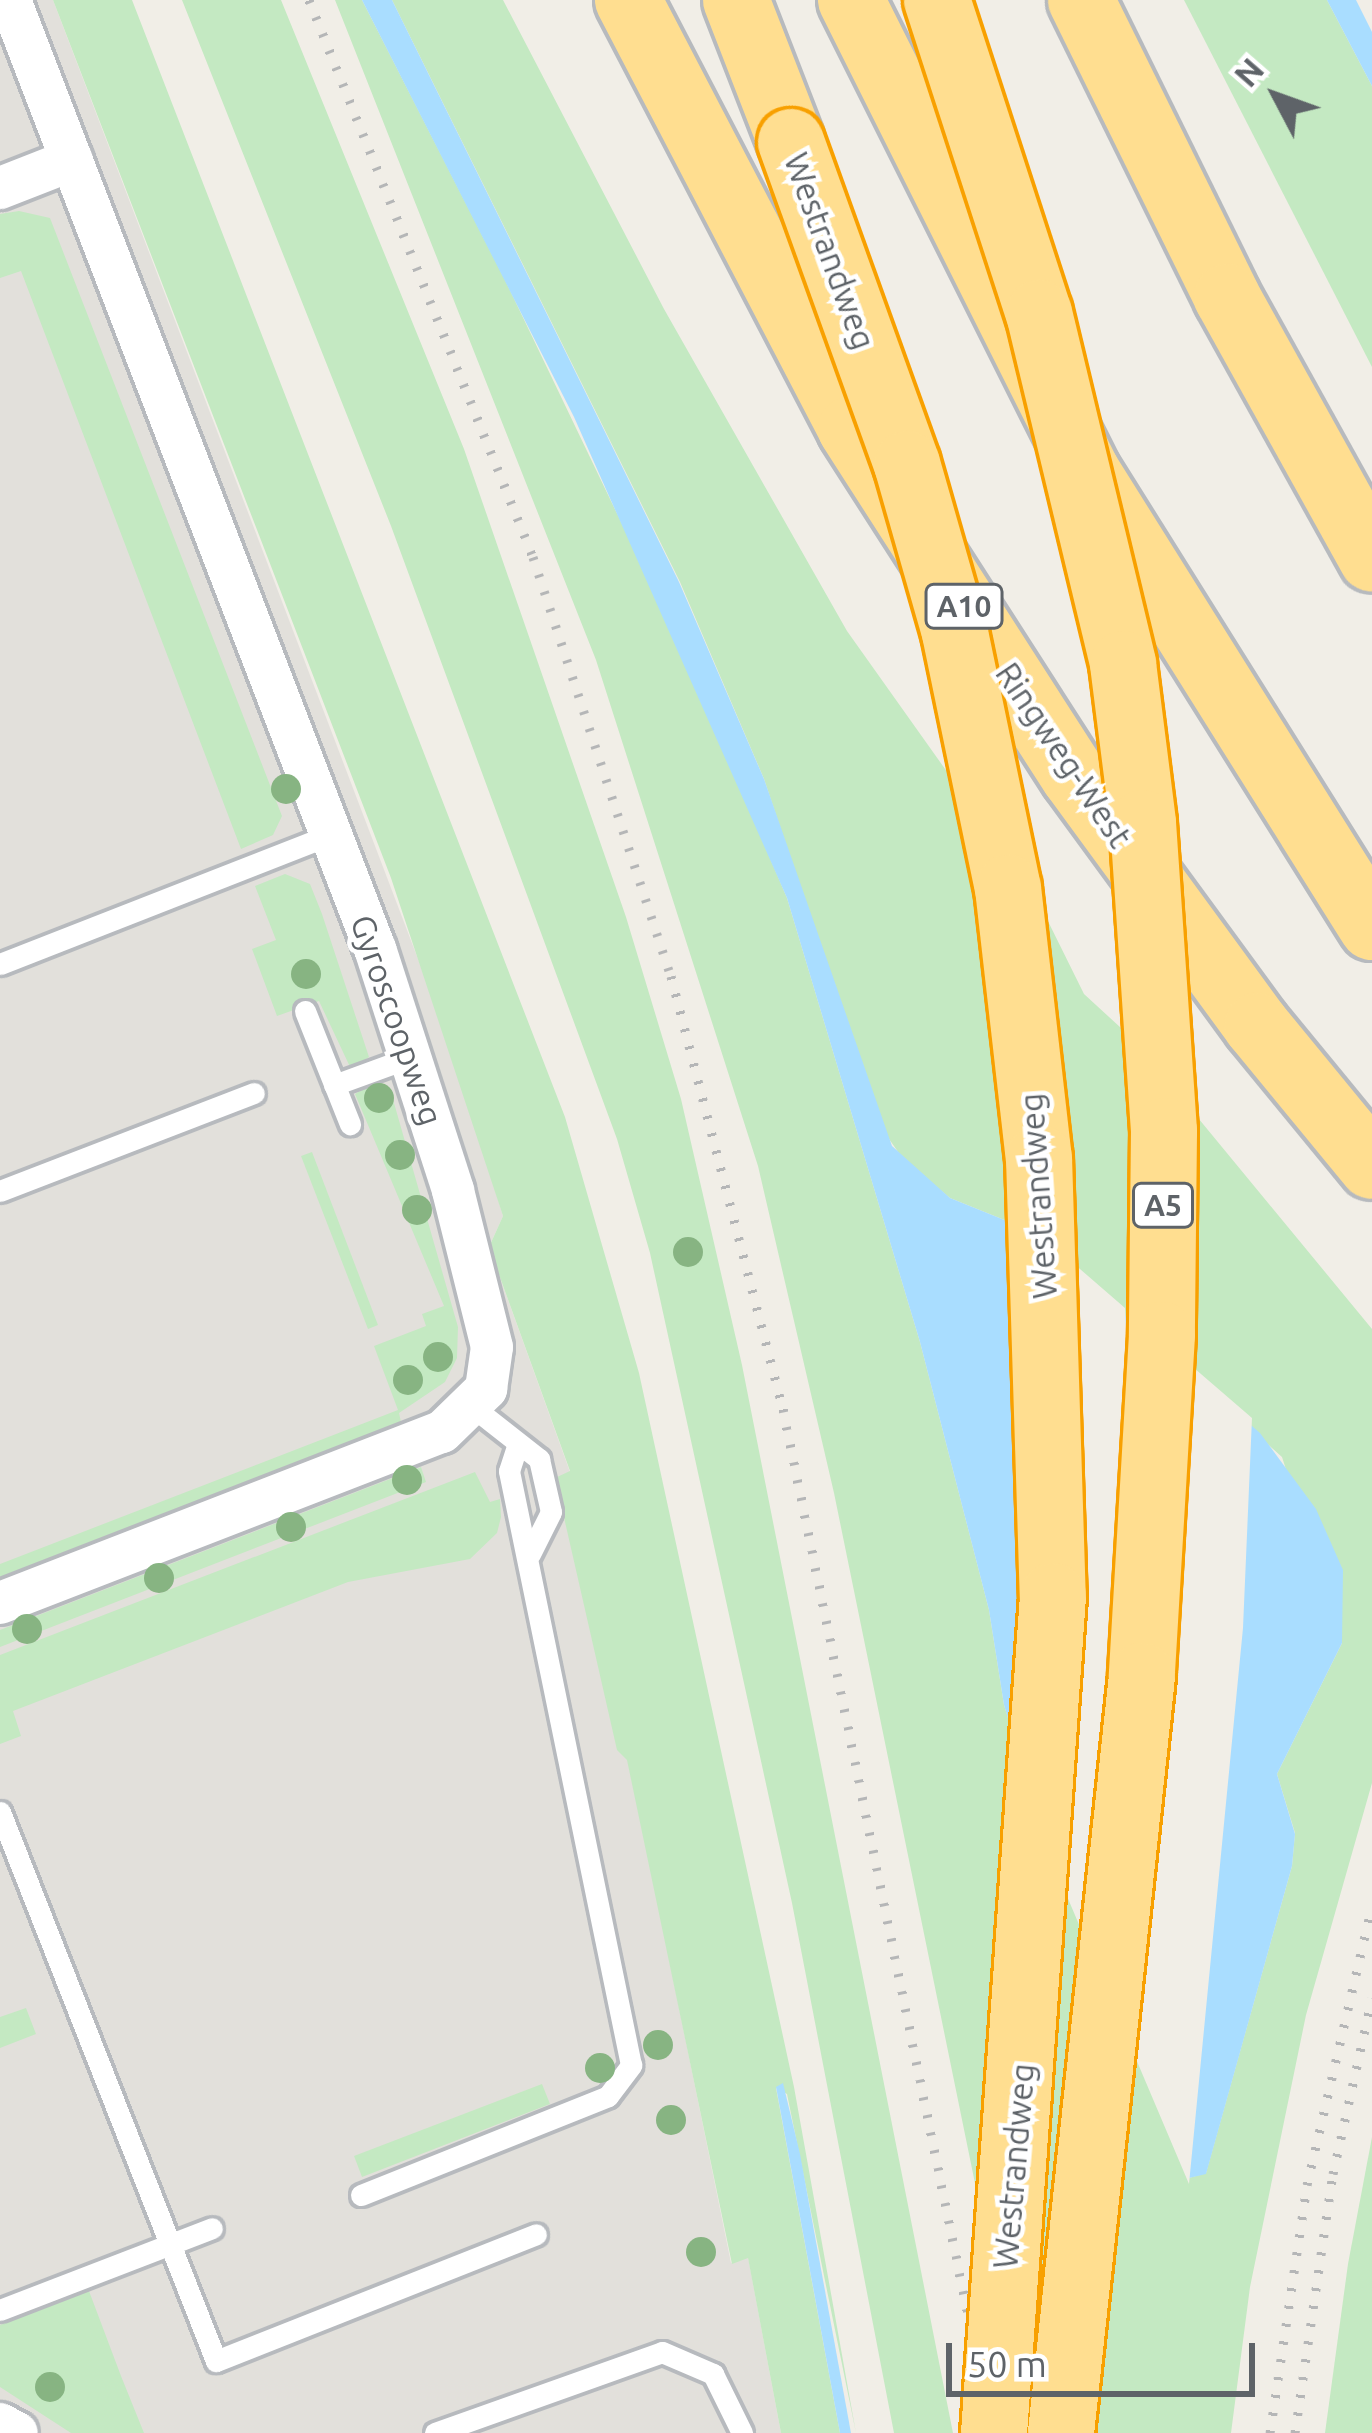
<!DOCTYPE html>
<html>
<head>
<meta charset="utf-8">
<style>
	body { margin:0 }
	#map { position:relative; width:1372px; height:2433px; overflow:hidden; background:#f1eee7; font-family:Ubuntu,sans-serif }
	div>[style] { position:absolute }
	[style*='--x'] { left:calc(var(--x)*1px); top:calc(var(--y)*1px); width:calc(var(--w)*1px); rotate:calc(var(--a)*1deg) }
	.industrial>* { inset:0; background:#e2e0db }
	.green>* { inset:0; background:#c4e9c2 }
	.water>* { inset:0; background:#a9ddff }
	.pier>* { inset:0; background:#f1eee7 }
	.roads { filter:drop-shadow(3px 0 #b7babe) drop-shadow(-3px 0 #b7babe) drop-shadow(0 3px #b7babe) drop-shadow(0 -3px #b7babe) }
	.service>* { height:21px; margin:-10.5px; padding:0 10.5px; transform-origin:10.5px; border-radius:10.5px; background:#fff }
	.minor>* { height:42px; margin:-21px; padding:0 21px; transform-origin:21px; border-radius:21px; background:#fff }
	.motorway>* { height:66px; margin:-33px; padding:0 33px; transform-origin:33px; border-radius:33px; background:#ffde90 }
	.rail>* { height:9px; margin-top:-4.5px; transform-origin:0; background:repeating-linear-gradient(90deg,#b5b6b7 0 3px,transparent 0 18px) }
	.bridges { filter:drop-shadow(3px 0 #f8a000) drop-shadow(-3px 0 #f8a000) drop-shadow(0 3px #f8a000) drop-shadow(0 -3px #f8a000) }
	.motorway-bridge>* { height:66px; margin:-33px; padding:0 33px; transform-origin:33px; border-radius:33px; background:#ffde90 }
	.trees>* { width:30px; height:30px; margin:-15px; border-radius:50%; background:#87b482 }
	span { translate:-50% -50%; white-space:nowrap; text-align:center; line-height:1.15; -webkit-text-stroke:9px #fff; paint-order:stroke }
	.shield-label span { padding:3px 9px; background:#fff; border:3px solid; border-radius:9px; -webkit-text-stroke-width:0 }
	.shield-label { font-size:30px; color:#5e6368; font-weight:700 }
	.street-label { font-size:33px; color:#5e6368 }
	.north { position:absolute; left:1216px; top:36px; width:120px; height:120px; -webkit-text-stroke:9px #fff; paint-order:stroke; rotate:311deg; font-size:33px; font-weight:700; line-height:48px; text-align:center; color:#5e6368 }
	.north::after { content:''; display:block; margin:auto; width:42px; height:54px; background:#5e6368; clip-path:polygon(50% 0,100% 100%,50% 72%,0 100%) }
	.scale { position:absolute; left:946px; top:2343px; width:309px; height:54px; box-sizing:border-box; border:6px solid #5e6368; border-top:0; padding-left:15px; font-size:36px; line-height:42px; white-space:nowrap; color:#5e6368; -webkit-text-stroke:9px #fff; paint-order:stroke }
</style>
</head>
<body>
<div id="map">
	<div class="industrial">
		<i style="clip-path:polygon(0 0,53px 0,450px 1043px,503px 1216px,489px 1247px,570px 1472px,731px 2263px,748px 2257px,781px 2433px,0 2433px)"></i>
	</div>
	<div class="green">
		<i style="clip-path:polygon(53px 0,132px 0,565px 1117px,639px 1373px,794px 2087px,856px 2433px,787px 2094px,776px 2088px,840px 2433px,781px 2433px,748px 2258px,732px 2264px,627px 1760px,617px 1750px,555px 1478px,570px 1471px,489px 1247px,503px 1216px,391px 878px)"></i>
		<i style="clip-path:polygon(182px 0,281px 0,464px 449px,626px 917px,681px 1099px,742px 1365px,953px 2433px,894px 2433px,792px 1903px,650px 1253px,617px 1139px,391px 526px)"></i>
		<i style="clip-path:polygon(335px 0,362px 0,504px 278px,670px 624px,787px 898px,920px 1342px,989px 1610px,1004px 1705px,1035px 1807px,1189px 2178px,1206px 2173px,1292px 1866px,1295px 1833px,1277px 1774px,1342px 1643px,1282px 1457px,1024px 1228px,950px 1198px,903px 1159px,880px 1126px,764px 779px,680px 582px,392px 0,503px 0,664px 309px,847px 631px,1036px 897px,1084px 994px,1133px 1039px,1372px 1329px,1372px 1783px,1306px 2015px,1250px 2287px,1231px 2433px,1026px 2433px,834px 1493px,758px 1166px,596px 660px)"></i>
		<i style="clip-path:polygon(1184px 0,1327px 0,1372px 86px,1372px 367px)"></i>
		<i style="clip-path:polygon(19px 211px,50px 218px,282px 816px,273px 835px,241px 849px,21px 271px,0 278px,0 214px)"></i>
		<i style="clip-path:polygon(285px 874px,310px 884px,322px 914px,369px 1057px,351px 1069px,319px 1001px,277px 1016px,252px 949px,276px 940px,255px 886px)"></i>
		<i style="clip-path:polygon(379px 1080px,392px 1096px,458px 1327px,457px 1358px,445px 1382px,399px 1413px,401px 1422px,0 1577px,0 1564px,398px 1410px,374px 1346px,426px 1326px,422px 1314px,444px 1306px,355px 1094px)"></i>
		<i style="clip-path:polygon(312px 1152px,378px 1325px,368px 1329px,301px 1156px)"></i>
		<i style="clip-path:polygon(421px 1467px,426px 1482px,0 1647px,0 1630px)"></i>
		<i style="clip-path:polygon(475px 1472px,490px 1502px,500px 1499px,501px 1517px,497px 1533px,470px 1559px,348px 1582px,13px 1711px,21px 1736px,0 1744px,0 1655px)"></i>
		<i style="clip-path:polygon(26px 2008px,36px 2034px,0 2048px,0 2017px)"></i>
		<i style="clip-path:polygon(542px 2084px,550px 2104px,362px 2177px,354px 2156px)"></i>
		<i style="clip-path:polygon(1372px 2137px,1372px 2433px,1325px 2433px,1348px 2264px)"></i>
		<i style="clip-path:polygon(89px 2291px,121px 2376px,144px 2433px,71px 2433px,0 2387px,0 2325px)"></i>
	</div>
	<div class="water">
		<i style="clip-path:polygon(362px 0,392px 0,679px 582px,764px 779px,892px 1146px,950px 1198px,1024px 1228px,1260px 1433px,1316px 1509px,1343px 1570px,1342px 1643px,1277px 1774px,1295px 1834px,1292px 1866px,1206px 2174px,1189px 2178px,1035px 1807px,1004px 1705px,989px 1610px,920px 1342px,787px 898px,574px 417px)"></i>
		<i style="clip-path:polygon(1327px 0,1356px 0,1372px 32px,1372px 86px)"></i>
		<i style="clip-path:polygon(783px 2083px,800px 2154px,851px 2433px,840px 2433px,776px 2087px)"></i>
	</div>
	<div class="pier">
		<i style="clip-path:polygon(1028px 1224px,1125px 1308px,1132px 1438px,1143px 1324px,1252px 1418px,1243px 1628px,1189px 2184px,1030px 1809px)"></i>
	</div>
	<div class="roads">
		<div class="service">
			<i style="--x:0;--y:964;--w:357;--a:-21.4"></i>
			<i style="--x:305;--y:1011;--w:122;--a:68.3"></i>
			<i style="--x:334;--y:1085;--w:82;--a:-20"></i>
			<i style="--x:0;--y:1191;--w:272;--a:-21.1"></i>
			<i style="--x:474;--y:1408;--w:83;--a:38.1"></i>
			<i style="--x:539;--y:1459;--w:54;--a:77.2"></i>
			<i style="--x:551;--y:1512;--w:47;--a:116.6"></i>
			<i style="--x:0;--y:1812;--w:590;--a:68.52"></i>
			<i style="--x:216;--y:2361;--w:344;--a:-21.6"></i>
			<i style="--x:361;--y:2195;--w:266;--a:-21.8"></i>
			<i style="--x:608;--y:2096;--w:39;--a:-53"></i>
			<i style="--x:631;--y:2065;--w:606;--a:-101.61"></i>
			<i style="--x:509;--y:1471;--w:28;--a:-72"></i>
			<i style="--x:0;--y:2310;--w:227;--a:-21.1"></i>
			<i style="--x:435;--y:2433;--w:241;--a:-19.6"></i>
			<i style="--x:662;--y:2352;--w:56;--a:23.3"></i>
			<i style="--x:713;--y:2374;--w:66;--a:63.8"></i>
		</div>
		<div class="minor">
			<i style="--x:0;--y:188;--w:77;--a:-21.3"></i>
			<i style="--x:0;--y:1603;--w:474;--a:-21.2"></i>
			<i style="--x:442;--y:1432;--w:62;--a:-44.3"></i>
			<i style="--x:486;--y:1389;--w:42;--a:-81.9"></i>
			<i style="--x:492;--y:1347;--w:162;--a:-104"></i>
			<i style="--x:453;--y:1190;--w:253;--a:-107.9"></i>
			<i style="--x:375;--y:949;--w:1017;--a:-111.04"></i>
			<i style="--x:0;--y:2424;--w:19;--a:28"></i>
		</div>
		<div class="motorway">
			<i style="--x:628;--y:0;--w:483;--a:62.5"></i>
			<i style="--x:851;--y:429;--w:412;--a:57.3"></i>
			<i style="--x:1074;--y:776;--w:310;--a:53.8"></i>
			<i style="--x:1257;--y:1026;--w:181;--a:50.6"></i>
			<i style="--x:736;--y:0;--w:152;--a:68.8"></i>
			<i style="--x:851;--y:0;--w:528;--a:63.43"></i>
			<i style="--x:1087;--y:472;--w:537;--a:57.94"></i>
			<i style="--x:1081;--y:0;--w:331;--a:63.8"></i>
			<i style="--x:1227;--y:297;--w:299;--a:61"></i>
		</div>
	</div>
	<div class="rail">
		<i style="--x:309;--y:0;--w:600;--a:68.09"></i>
		<i style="--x:533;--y:557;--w:441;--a:71.8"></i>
		<i style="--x:671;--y:976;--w:447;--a:75.5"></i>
		<i style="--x:783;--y:1409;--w:1045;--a:78.46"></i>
		<i style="--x:1270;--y:2433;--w:251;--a:-81.5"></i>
		<i style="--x:1307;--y:2185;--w:287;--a:-76.9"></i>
		<i style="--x:1295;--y:2433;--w:262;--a:-81.7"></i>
		<i style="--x:1333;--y:2174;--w:180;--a:-77.5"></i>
	</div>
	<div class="bridges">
		<div class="motorway-bridge">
			<i style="--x:937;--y:0;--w:329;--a:72"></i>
			<i style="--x:1039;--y:313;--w:361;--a:76.5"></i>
			<i style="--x:1123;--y:664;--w:160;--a:82.8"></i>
			<i style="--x:1143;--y:823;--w:309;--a:86.1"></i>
			<i style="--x:1164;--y:1131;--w:204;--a:90.6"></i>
			<i style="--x:1162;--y:1335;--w:342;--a:93.4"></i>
			<i style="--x:1142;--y:1676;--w:761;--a:96.11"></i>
			<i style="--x:791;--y:142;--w:342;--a:70.2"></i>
			<i style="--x:907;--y:464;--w:176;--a:74.1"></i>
			<i style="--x:955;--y:633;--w:260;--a:78.3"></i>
			<i style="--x:1008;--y:888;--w:272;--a:83.5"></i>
			<i style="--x:1039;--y:1158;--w:438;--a:88.2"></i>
			<i style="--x:1053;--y:1596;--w:839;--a:94.03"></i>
		</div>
	</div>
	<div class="trees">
		<i style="left:286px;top:789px"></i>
		<i style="left:306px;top:974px"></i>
		<i style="left:379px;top:1098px"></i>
		<i style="left:400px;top:1155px"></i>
		<i style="left:417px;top:1210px"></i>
		<i style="left:688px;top:1252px"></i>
		<i style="left:438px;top:1357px"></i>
		<i style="left:408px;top:1380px"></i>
		<i style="left:407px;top:1480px"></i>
		<i style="left:291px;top:1527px"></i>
		<i style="left:159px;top:1578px"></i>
		<i style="left:27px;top:1629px"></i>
		<i style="left:658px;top:2045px"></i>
		<i style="left:600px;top:2068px"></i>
		<i style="left:671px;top:2120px"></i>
		<i style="left:701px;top:2252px"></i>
		<i style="left:50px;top:2387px"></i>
	</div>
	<div class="shield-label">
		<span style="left:964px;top:606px">A10</span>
		<span style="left:1163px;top:1205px">A5</span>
	</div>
	<div class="street-label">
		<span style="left:830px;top:251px;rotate:70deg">Westrandweg</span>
		<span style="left:1064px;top:755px;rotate:56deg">Ringweg-West</span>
		<span style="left:397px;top:1020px;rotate:71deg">Gyroscoopweg</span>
		<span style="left:1038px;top:1196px;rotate:-94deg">Westrandweg</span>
		<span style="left:1014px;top:2166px;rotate:-85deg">Westrandweg</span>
	</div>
	<div class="north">N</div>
	<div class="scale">50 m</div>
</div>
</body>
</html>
